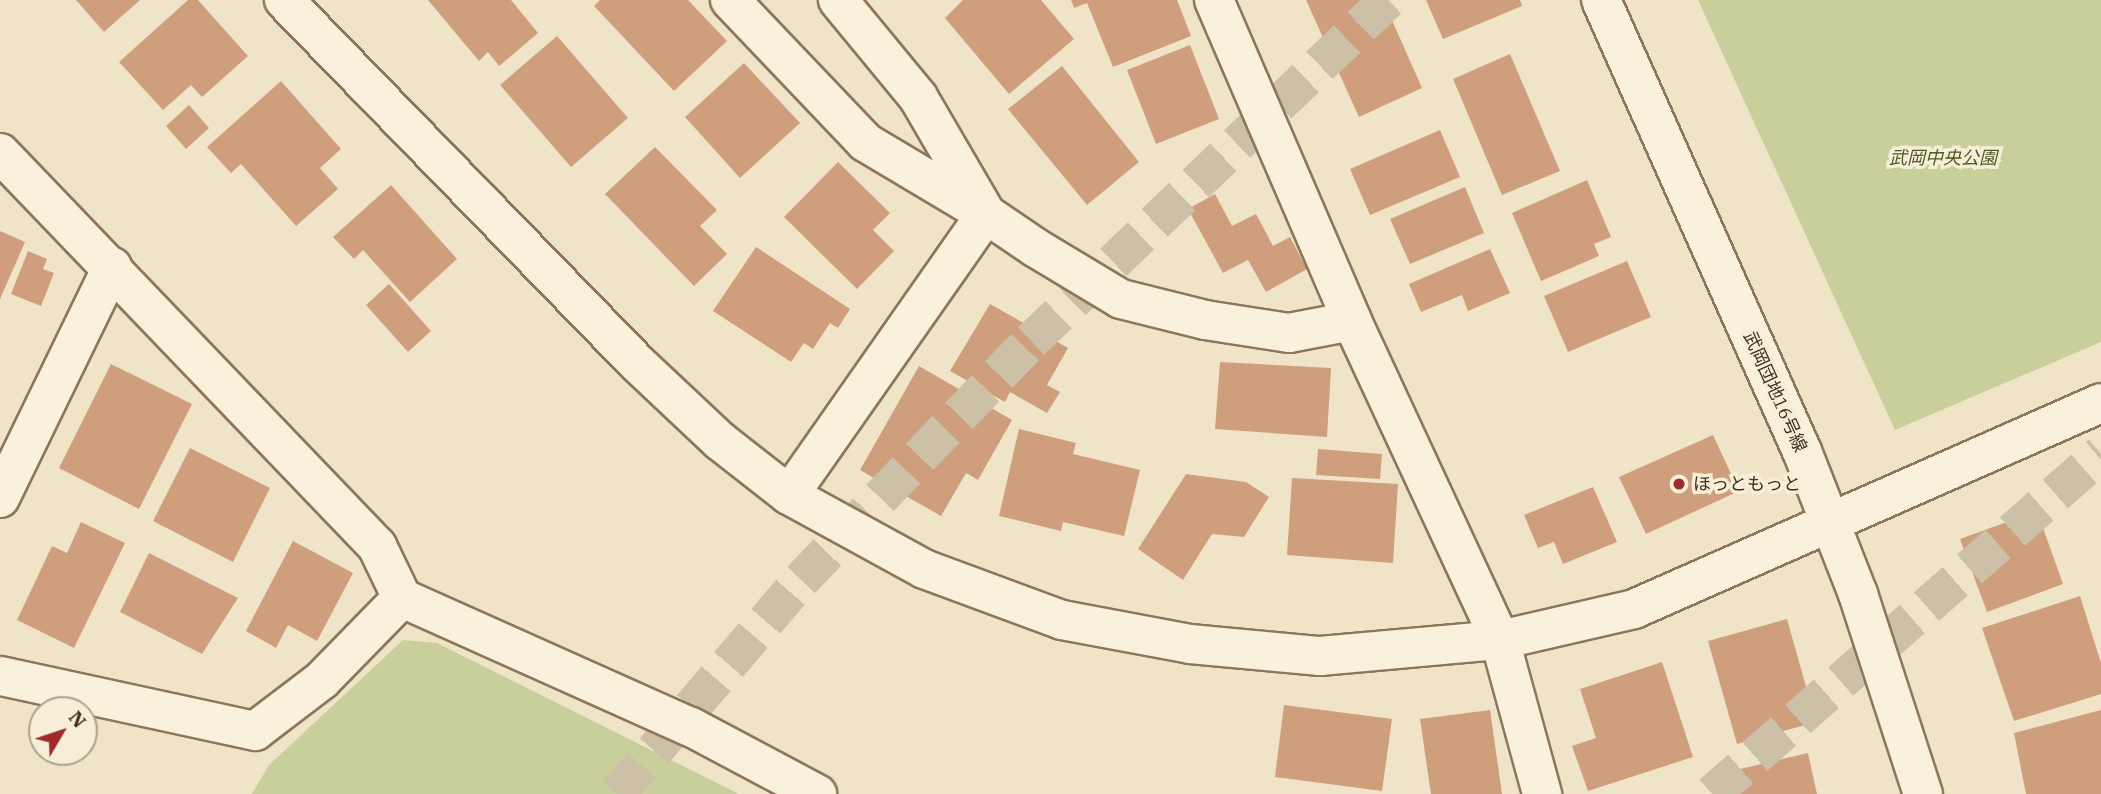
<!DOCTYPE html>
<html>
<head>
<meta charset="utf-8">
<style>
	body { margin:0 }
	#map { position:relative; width:2101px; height:794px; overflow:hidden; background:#f0e4c8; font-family:"IBM Plex Serif","Noto Sans JP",serif }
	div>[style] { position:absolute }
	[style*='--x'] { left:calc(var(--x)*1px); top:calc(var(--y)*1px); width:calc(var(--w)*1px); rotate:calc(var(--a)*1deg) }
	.green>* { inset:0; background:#c9cf9b }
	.building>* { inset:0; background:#cf9f7d }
	.motorway-tunnel>* { height:38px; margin-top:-19px; transform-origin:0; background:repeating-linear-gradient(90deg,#ccc0a6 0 38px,transparent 0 57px) }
	.roads { filter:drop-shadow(2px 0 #8d765c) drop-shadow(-2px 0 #8d765c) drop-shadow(0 2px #8d765c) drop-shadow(0 -2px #8d765c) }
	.minor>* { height:38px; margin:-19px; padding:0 19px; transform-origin:19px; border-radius:19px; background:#faf1dc }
	.tertiary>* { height:38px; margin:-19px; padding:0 19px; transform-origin:19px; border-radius:19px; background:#faf1dc }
	.dots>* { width:19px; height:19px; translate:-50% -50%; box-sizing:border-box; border:4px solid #f7eed8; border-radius:50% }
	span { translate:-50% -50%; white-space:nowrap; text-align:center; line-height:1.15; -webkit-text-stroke:7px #f7eed8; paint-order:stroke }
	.park-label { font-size:18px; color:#4d5a26; font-style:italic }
	.street-label { font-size:18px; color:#3d2e20 }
	.poi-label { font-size:18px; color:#3d2e20 }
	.left { translate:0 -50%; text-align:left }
	.north { position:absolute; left:28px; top:696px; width:70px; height:70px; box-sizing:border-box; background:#f7eed8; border:2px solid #ada18e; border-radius:50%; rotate:51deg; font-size:19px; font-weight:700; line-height:28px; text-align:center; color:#3d2e20 }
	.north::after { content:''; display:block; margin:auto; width:24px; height:32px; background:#9e2a2b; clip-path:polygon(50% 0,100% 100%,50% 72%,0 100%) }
</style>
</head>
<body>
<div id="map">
	<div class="green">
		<i style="clip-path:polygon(1698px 0,2101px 0,2101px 342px,1895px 430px)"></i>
		<i style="clip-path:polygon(403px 640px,437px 643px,739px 794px,252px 794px,269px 765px)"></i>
	</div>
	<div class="building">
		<i style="clip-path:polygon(76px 0,140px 0,104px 32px)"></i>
		<i style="clip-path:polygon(188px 0,198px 0,248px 56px,202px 97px,191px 85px,163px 110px,119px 62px)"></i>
		<i style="clip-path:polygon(428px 0,511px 0,538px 33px,499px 66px,488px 52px,479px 61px)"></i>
		<i style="clip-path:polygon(600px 0,688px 0,727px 41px,674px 91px,594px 6px)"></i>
		<i style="clip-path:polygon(963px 0,1041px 0,1074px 39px,1009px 94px,945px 18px)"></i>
		<i style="clip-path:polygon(1071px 0,1177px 0,1191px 36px,1113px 67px,1087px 3px,1074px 8px)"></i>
		<i style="clip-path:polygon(1306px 0,1383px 0,1422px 88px,1359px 117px)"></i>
		<i style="clip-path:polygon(1426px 0,1520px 0,1522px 6px,1443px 39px)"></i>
		<i style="clip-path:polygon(557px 36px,628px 118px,571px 167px,500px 85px)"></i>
		<i style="clip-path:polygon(1190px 45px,1219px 119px,1156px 144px,1127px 70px)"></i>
		<i style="clip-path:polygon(1510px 54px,1560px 171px,1502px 195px,1453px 79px)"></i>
		<i style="clip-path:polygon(744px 63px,800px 123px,740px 178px,685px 117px)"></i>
		<i style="clip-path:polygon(1062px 66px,1139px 162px,1087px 205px,1008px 109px)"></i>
		<i style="clip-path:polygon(281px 81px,341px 149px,320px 168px,338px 189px,296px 226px,241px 164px,231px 173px,207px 147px)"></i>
		<i style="clip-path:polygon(189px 105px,209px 128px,186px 149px,166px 126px)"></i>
		<i style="clip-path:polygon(1440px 130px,1460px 177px,1370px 215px,1350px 169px)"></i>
		<i style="clip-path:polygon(655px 147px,717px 210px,700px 226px,727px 254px,694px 286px,605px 194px)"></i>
		<i style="clip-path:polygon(838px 162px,890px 213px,873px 230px,894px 251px,857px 289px,784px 217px)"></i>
		<i style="clip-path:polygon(1587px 180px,1611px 237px,1594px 244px,1599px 256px,1541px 281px,1512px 213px)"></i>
		<i style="clip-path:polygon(391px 185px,457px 259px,410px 302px,363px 250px,354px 259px,333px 237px)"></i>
		<i style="clip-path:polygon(1465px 187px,1484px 233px,1410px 264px,1390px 219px)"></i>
		<i style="clip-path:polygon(1215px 194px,1232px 226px,1256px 214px,1273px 246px,1290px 237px,1307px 269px,1266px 292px,1248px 260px,1223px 273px,1188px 209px)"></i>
		<i style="clip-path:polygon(0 231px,25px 242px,0 299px)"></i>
		<i style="clip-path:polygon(756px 247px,850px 309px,838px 328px,830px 323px,813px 349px,804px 343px,791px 362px,713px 311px)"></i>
		<i style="clip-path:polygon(1490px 249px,1510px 293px,1468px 311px,1462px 295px,1421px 312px,1409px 284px)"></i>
		<i style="clip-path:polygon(28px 251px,47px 259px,43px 269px,54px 273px,41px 306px,11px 294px)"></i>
		<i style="clip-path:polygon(1627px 261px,1651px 317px,1568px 352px,1544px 296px)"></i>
		<i style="clip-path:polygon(389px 284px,431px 331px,408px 352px,366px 305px)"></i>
		<i style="clip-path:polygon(990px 304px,1068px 348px,1047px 385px,1060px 392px,1047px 413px,1010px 392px,1005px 402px,950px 371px)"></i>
		<i style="clip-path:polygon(1220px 362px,1331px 368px,1327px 437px,1215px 429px)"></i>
		<i style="clip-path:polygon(111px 364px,192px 404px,139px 509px,59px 468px)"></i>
		<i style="clip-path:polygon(919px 366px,1012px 420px,978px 480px,966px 473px,941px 516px,860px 470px)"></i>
		<i style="clip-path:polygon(1019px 429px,1076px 443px,1073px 454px,1140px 470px,1124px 536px,1063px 522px,1061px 531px,999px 516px)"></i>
		<i style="clip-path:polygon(1713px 435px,1739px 491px,1646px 534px,1619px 477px)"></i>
		<i style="clip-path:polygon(190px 448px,270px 488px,233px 562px,153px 521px)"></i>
		<i style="clip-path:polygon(1318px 449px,1382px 454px,1380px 479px,1316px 475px)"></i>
		<i style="clip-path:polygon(1186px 474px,1246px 482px,1269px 497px,1244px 537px,1212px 534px,1183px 580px,1138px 549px)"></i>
		<i style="clip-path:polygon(1292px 478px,1398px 484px,1393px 563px,1287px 555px)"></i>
		<i style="clip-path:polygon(1593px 487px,1617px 542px,1563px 564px,1554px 542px,1538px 548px,1524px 515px)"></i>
		<i style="clip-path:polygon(2037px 511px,2063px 584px,1987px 612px,1960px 539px)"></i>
		<i style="clip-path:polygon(81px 522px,125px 543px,74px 648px,17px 620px,52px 546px,67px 553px)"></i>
		<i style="clip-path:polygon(293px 541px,353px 573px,317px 641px,288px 625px,276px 648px,246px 631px)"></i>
		<i style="clip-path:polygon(149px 553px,238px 598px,202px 654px,120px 612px)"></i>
		<i style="clip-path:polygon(2080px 596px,2101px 663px,2101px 694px,2014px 721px,1982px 628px)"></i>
		<i style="clip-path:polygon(1787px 619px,1816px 722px,1737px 744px,1708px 641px)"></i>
		<i style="clip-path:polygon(1662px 662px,1693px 757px,1588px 791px,1572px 746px,1596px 738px,1580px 689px)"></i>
		<i style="clip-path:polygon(1284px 705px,1392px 719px,1382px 791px,1275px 777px)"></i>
		<i style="clip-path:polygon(1490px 710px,1502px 794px,1431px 794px,1420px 719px)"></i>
		<i style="clip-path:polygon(2101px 710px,2101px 794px,2026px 794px,2014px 733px)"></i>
		<i style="clip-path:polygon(1808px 753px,1817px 794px,1741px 794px,1736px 770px)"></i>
	</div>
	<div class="motorway-tunnel">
		<i style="--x:617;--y:794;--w:282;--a:-49.3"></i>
		<i style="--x:801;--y:580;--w:332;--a:-46.1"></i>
		<i style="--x:1031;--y:341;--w:494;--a:-43.7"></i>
		<i style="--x:1712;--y:794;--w:517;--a:-41.15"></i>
	</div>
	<div class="roads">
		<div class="minor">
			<i style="--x:730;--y:0;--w:196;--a:46.4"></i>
			<i style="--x:865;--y:142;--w:141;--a:30.8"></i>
			<i style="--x:986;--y:214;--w:343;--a:125"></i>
			<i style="--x:838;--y:0;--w:126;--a:50.5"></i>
			<i style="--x:918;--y:97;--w:135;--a:59.8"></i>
			<i style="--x:986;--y:214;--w:60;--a:34.2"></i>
			<i style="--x:1036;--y:248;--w:99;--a:31"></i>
			<i style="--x:1121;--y:299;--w:87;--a:14"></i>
			<i style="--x:1205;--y:320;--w:85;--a:8.8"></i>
			<i style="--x:1289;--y:333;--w:64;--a:-10.8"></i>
			<i style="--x:1214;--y:0;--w:349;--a:66.7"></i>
			<i style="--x:1352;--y:321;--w:352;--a:65.1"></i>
			<i style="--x:1500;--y:640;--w:160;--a:74.7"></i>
			<i style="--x:0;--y:153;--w:545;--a:46.19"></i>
			<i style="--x:377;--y:546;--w:58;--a:64.3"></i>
			<i style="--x:402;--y:598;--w:115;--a:134.3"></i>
			<i style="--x:322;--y:680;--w:84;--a:142.7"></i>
			<i style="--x:255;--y:731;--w:261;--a:-167.8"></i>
			<i style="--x:0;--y:498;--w:257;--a:-64.1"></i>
			<i style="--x:402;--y:598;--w:316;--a:24.1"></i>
			<i style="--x:691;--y:727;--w:143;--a:28"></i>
		</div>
		<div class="tertiary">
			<i style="--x:284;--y:0;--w:506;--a:45.8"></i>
			<i style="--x:637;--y:363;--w:114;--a:43.2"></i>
			<i style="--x:720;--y:441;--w:88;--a:38"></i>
			<i style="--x:789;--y:495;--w:154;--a:28.7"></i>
			<i style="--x:924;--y:569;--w:147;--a:20.3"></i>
			<i style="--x:1062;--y:620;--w:130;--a:10.6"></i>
			<i style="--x:1190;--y:644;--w:131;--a:5.3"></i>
			<i style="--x:1320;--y:656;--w:181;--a:-5.1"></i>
			<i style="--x:1500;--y:640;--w:138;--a:-13"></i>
			<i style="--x:1634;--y:609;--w:510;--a:-23.8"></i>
			<i style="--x:1601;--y:0;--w:494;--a:66"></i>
			<i style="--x:1802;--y:451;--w:154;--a:68.6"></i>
			<i style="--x:1858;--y:594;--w:210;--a:72"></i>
		</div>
	</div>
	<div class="dots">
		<i style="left:1679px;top:484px;background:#9e2a2b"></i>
	</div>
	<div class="park-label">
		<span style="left:1943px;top:158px">武岡中央公園</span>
	</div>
	<div class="street-label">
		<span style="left:1775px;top:392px;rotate:66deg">武岡団地16号線</span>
	</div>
	<div class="poi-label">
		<span class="left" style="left:1693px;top:484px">ほっともっと</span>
	</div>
	<div class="north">N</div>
</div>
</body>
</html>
